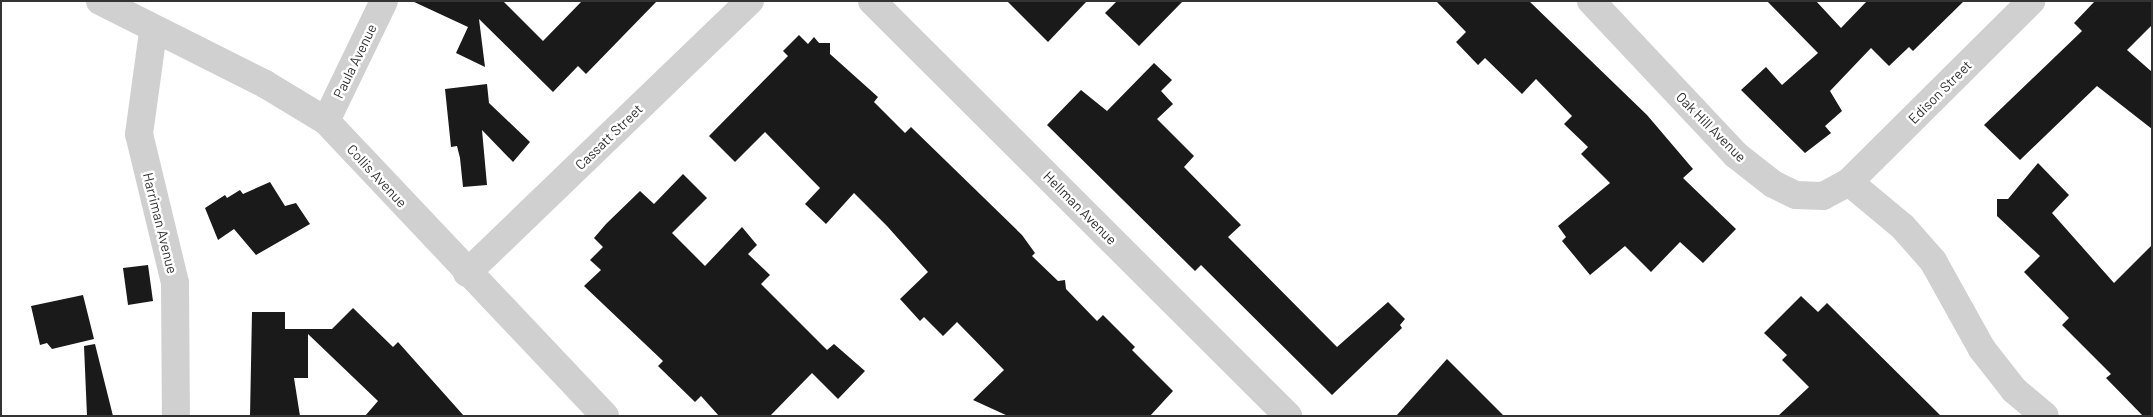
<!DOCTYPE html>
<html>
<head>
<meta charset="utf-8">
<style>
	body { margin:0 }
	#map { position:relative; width:2153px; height:417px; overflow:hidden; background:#fff; font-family:Barlow,sans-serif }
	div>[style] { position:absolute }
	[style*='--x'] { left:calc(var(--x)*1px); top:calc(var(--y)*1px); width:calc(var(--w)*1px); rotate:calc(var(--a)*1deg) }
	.building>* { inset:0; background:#1a1a1a }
	.minor>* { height:28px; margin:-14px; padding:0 14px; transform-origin:14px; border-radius:14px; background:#d0d0d0 }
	span { translate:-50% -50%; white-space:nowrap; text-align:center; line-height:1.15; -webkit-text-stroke:5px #fff; paint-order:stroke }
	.street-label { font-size:14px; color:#333 }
	.frame { position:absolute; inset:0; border:2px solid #333; pointer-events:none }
</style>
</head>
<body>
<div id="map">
	<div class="building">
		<i style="clip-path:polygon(412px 1px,503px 1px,543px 41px,582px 1px,657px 1px,586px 74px,578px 66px,553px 92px,479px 19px,485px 67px,456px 53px,468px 27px)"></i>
		<i style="clip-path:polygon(1007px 1px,1087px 1px,1048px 42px)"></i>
		<i style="clip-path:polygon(1117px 1px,1183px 1px,1139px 46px,1105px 13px)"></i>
		<i style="clip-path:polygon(1436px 1px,1529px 1px,1647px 115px,1693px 169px,1683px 178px,1736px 229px,1703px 263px,1680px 242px,1651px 272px,1625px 246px,1590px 275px,1562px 241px,1566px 237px,1558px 226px,1610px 183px,1581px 154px,1588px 147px,1564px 124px,1572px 116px,1536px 79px,1522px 94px,1485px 58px,1478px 65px,1456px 42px,1466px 32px)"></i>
		<i style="clip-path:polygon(1767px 1px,1816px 1px,1841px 28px,1867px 1px,1964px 1px,1913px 51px,1909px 47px,1889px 66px,1871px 48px,1830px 91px,1842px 111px,1825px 126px,1831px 133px,1805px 153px,1741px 90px,1766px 67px,1782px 85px,1818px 53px)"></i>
		<i style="clip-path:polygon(2095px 1px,2152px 1px,2152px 25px,2127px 50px,2152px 72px,2152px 129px,2097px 86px,2020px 160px,1984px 125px,2082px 31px,2074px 23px)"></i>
		<i style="clip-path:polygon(799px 35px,808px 44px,814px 37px,819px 43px,830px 43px,830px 54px,878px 97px,874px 102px,905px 133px,911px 127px,1022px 235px,1035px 253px,1032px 256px,1058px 281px,1065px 280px,1066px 289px,1097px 321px,1103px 315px,1135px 347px,1132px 350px,1173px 391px,1150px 416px,1008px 416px,973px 400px,1004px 370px,957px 322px,943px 336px,924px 317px,920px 321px,900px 299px,928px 272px,887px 226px,854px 193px,826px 224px,805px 204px,820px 188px,765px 132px,735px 162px,709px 136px,788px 56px,783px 51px)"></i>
		<i style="clip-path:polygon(1154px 63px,1172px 80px,1161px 91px,1173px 104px,1157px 119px,1194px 156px,1184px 167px,1241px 225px,1228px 237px,1337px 347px,1388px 302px,1405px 319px,1400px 325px,1402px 328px,1332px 395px,1201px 265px,1195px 271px,1047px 125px,1081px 90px,1107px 111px)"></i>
		<i style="clip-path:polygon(487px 84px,489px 103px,530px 142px,513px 162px,482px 130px,487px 185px,463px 187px,460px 158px,457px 146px,451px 147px,445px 89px)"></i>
		<i style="clip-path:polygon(2038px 163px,2069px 195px,2052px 213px,2114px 283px,2152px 245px,2152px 416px,2143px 416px,2106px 378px,2111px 374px,2062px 325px,2069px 318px,2024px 272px,2040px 256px,1997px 216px,1997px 199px,2008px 199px)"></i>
		<i style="clip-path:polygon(683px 174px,707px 198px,672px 233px,705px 266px,742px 227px,757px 245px,748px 254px,770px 275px,761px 284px,827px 350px,834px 344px,865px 371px,838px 399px,812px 373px,770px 416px,719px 416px,701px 396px,695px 402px,658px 366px,663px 361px,584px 286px,601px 270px,590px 260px,603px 247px,594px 238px,606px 224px,640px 191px,654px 204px)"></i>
		<i style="clip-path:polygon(270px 182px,285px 206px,296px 203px,310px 224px,256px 255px,234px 229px,218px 240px,205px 208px,225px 195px,227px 198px,240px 190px,243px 194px)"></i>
		<i style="clip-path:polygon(148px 265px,153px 301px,128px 305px,123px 268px)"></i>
		<i style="clip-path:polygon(83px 295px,94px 339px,52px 349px,47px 343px,40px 345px,31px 306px)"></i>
		<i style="clip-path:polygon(1801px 296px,1818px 312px,1827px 303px,1941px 416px,1778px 416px,1809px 387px,1782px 360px,1787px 355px,1764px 333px)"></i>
		<i style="clip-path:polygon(353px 308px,393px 347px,398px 342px,464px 416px,365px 416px,378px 401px,308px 334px,308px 378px,294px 378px,300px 416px,250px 416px,252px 312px,285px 312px,285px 329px,332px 329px)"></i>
		<i style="clip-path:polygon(95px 344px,113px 416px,87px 416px,84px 346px)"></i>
		<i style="clip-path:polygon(1447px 359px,1504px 416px,1396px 416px)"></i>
	</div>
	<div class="minor">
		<i style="--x:100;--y:1;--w:185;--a:26.7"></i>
		<i style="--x:265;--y:84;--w:71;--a:31.2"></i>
		<i style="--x:326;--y:121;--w:406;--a:46.6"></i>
		<i style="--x:872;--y:1;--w:588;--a:44.93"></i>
		<i style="--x:1591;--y:1;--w:212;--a:46.7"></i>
		<i style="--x:1736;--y:155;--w:47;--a:38.1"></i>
		<i style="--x:1773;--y:184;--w:25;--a:26"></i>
		<i style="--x:1796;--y:195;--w:27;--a:2"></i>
		<i style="--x:1823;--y:196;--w:30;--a:-28"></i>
		<i style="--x:1849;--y:182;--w:70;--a:39.8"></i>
		<i style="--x:1903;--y:227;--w:45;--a:48.6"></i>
		<i style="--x:1933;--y:261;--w:101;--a:60.9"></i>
		<i style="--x:1982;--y:349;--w:52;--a:52"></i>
		<i style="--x:2014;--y:390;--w:40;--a:40"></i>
		<i style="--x:153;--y:32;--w:103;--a:97.8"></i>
		<i style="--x:139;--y:134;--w:153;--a:76.4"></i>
		<i style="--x:175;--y:283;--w:133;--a:89.6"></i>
		<i style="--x:326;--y:121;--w:133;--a:-64.2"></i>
		<i style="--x:1849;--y:182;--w:257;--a:-44.8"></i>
		<i style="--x:467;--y:273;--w:393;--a:-43.9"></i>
	</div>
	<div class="street-label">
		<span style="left:355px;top:61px;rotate:-64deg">Paula Avenue</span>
		<span style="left:1940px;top:92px;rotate:-45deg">Edison Street</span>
		<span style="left:1711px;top:127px;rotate:45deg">Oak Hill Avenue</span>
		<span style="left:609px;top:137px;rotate:-44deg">Cassatt Street</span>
		<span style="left:377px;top:176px;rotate:47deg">Collis Avenue</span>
		<span style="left:1080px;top:208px;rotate:45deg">Hellman Avenue</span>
		<span style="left:160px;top:223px;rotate:76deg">Harriman Avenue</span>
	</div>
	<div class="frame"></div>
</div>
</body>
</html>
